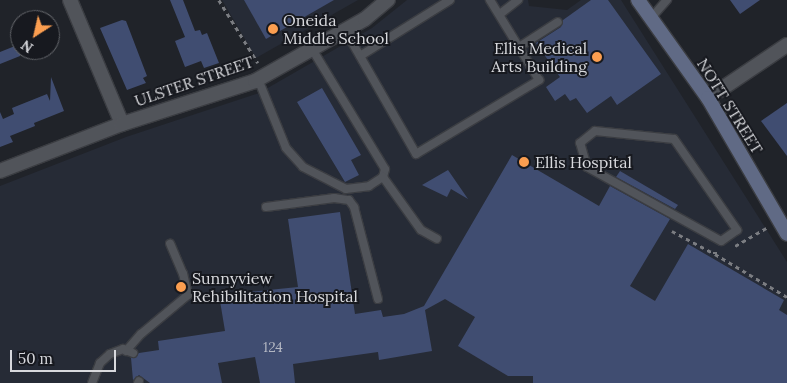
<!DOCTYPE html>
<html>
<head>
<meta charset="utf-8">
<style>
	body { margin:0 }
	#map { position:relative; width:787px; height:383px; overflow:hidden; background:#202329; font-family:Lora,serif }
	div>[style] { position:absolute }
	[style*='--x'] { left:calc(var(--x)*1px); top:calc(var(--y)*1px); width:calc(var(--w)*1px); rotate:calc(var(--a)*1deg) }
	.built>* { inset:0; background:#262b36 }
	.building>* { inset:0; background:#404d71 }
	.path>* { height:2.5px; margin-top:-1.25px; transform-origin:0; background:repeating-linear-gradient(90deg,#7b7d82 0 4px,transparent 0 8px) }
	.roads { filter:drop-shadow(1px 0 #3b3d42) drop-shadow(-1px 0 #3b3d42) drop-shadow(0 1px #3b3d42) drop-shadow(0 -1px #3b3d42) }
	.service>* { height:8px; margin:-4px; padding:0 4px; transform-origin:4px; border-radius:4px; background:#51545a }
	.minor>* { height:14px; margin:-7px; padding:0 7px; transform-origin:7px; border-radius:7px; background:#51545a }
	.secondary>* { height:14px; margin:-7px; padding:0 7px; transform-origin:7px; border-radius:7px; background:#606a85 }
	.dots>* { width:14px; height:14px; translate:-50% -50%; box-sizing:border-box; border:2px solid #17191f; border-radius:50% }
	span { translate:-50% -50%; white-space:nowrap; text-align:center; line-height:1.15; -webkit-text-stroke:4px #17191f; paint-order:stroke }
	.number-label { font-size:14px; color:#b2b6c2 }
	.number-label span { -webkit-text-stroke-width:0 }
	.poi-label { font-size:16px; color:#d8d9dd }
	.left { translate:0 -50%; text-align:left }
	.right { translate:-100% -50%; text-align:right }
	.street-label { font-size:16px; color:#d8d9dd }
	.north { position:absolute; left:10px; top:10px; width:50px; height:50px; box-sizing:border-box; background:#17191f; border:1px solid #64666b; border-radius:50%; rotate:215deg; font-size:14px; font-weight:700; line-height:20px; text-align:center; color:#d8d9dd }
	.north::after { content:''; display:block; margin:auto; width:18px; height:22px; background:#fb9e50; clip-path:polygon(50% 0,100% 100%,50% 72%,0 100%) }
	.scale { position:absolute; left:10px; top:350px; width:106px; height:22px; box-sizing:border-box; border:2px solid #d8d9dd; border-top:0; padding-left:6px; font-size:15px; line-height:18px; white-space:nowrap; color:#d8d9dd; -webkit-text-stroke:4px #17191f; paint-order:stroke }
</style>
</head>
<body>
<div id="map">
	<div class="built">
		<i style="clip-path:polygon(222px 0,358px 0,256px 58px)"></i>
		<i style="clip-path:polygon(407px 0,528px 0,529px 6px,567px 10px,581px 0,621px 0,787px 262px,787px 383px,0 383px,0 186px,126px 137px,259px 93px,372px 28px)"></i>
	</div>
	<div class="building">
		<i style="clip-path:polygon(170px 0,183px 0,195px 31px,200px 30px,202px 35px,207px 33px,219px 63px,204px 68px,201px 61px,185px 67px,175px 41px,185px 37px)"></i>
		<i style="clip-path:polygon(244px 0,334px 0,266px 39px)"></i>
		<i style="clip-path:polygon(591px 0,608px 0,661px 74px,617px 105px,611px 96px,587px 113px,576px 98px,570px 101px,565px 94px,555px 101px,546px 87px,560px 77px,536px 43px,561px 27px,563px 20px)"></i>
		<i style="clip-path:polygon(730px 0,760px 0,740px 14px)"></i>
		<i style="clip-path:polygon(122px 20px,126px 21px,147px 76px,143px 78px,146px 83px,127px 90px,100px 28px)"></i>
		<i style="clip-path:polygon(20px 44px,20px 56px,0 64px,0 52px)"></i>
		<i style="clip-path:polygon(51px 77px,64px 111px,34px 123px,35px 126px,10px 136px,13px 142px,0 147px,0 112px,3px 119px,14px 114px,12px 108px,47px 94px,50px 101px)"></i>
		<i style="clip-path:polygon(322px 88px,361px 155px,351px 160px,359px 175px,345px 182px,297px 102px)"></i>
		<i style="clip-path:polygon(787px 103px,787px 156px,761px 121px)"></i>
		<i style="clip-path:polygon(512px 155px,599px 206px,610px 186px,670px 219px,630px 286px,655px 301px,688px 244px,784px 300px,779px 310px,787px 315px,787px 383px,533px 383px,533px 376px,508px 376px,458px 346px,475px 317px,445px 299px,425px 310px,432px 351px,379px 360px,378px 352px,293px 364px,295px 383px,260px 383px,255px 357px,218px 363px,222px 383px,150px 383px,139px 375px,133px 380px,131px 358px,139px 353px,159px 350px,158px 341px,225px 331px,219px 295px,298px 287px,288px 219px,340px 212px,355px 314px,381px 310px,383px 317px,404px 314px,424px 306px)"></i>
		<i style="clip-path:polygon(448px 170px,468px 199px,451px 189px,447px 197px,422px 185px)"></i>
		<i style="clip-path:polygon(620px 171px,678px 205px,675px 209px,616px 177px)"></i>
	</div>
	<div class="path">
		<i style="--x:219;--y:0;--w:74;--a:58.2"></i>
		<i style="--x:672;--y:231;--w:47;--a:28.2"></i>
		<i style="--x:713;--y:253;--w:8;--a:0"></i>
		<i style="--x:735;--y:246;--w:36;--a:-30"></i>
		<i style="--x:715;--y:254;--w:84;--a:30.8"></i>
	</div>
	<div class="roads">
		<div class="service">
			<i style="--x:500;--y:14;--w:23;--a:-38"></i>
			<i style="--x:652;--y:17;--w:23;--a:-49"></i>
			<i style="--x:345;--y:30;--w:143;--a:60.2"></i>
			<i style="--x:416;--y:154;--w:144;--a:-31"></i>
			<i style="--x:539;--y:80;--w:94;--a:-121.5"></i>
			<i style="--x:519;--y:47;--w:46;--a:-32.7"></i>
			<i style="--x:360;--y:56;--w:106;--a:-31.9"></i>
			<i style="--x:258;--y:79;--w:74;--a:67.9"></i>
			<i style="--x:286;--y:148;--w:25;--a:48"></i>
			<i style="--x:303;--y:167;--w:48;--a:27.1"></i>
			<i style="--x:346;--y:189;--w:23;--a:-7"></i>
			<i style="--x:369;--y:186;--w:17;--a:-33"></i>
			<i style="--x:383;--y:177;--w:8;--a:-76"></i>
			<i style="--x:385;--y:169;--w:140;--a:-121.3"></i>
			<i style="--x:595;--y:131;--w:79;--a:5.8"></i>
			<i style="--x:674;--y:139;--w:111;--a:55.3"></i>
			<i style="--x:737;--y:230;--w:19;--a:145"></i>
			<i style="--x:721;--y:241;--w:153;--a:-151.1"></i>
			<i style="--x:587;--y:167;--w:25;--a:-106"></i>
			<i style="--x:580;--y:143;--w:19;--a:-39"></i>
			<i style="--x:383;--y:177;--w:65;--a:54.4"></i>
			<i style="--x:421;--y:230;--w:18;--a:29"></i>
			<i style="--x:266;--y:207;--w:69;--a:-7.5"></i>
			<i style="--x:334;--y:198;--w:15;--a:8"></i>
			<i style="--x:349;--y:200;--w:9;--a:54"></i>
			<i style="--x:354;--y:207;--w:95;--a:75.4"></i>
			<i style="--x:126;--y:351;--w:23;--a:-49"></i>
			<i style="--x:141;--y:334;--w:61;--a:-39.7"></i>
			<i style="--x:188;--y:295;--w:22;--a:-103"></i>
			<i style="--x:183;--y:274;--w:33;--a:-113"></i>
			<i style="--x:92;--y:383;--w:22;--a:-68"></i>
			<i style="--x:100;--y:363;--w:13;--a:-42"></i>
			<i style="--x:110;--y:354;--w:14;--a:-21"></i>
			<i style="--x:123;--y:349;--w:11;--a:22"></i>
			<i style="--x:138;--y:383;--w:2;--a:-63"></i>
		</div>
		<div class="minor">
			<i style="--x:70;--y:0;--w:134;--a:67.2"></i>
			<i style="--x:708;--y:98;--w:95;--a:-33.9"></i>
			<i style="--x:0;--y:171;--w:131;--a:-21.1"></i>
			<i style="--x:122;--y:124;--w:140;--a:-17.9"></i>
			<i style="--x:255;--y:81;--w:126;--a:-29.4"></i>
			<i style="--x:365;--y:19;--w:30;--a:-40"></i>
		</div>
		<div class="secondary">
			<i style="--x:638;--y:0;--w:120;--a:54.5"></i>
			<i style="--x:708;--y:98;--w:157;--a:59.8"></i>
		</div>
	</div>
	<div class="dots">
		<i style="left:273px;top:29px;background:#fb9e50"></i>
		<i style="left:597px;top:57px;background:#fb9e50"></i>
		<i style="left:524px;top:162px;background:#fb9e50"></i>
		<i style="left:181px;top:287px;background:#fb9e50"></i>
	</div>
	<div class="number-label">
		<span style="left:273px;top:347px">124</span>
	</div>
	<div class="poi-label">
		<span class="left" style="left:283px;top:29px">Oneida<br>Middle School</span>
		<span class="right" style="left:587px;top:57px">Ellis Medical<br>Arts Building</span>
		<span class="left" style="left:535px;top:162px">Ellis Hospital</span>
		<span class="left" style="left:192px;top:287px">Sunnyview<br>Rehibilitation Hospital</span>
	</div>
	<div class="street-label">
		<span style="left:194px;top:81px;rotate:-19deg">ULSTER STREET</span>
		<span style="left:730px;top:106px;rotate:58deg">NOTT STREET</span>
	</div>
	<div class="north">N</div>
	<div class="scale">50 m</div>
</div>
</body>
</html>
